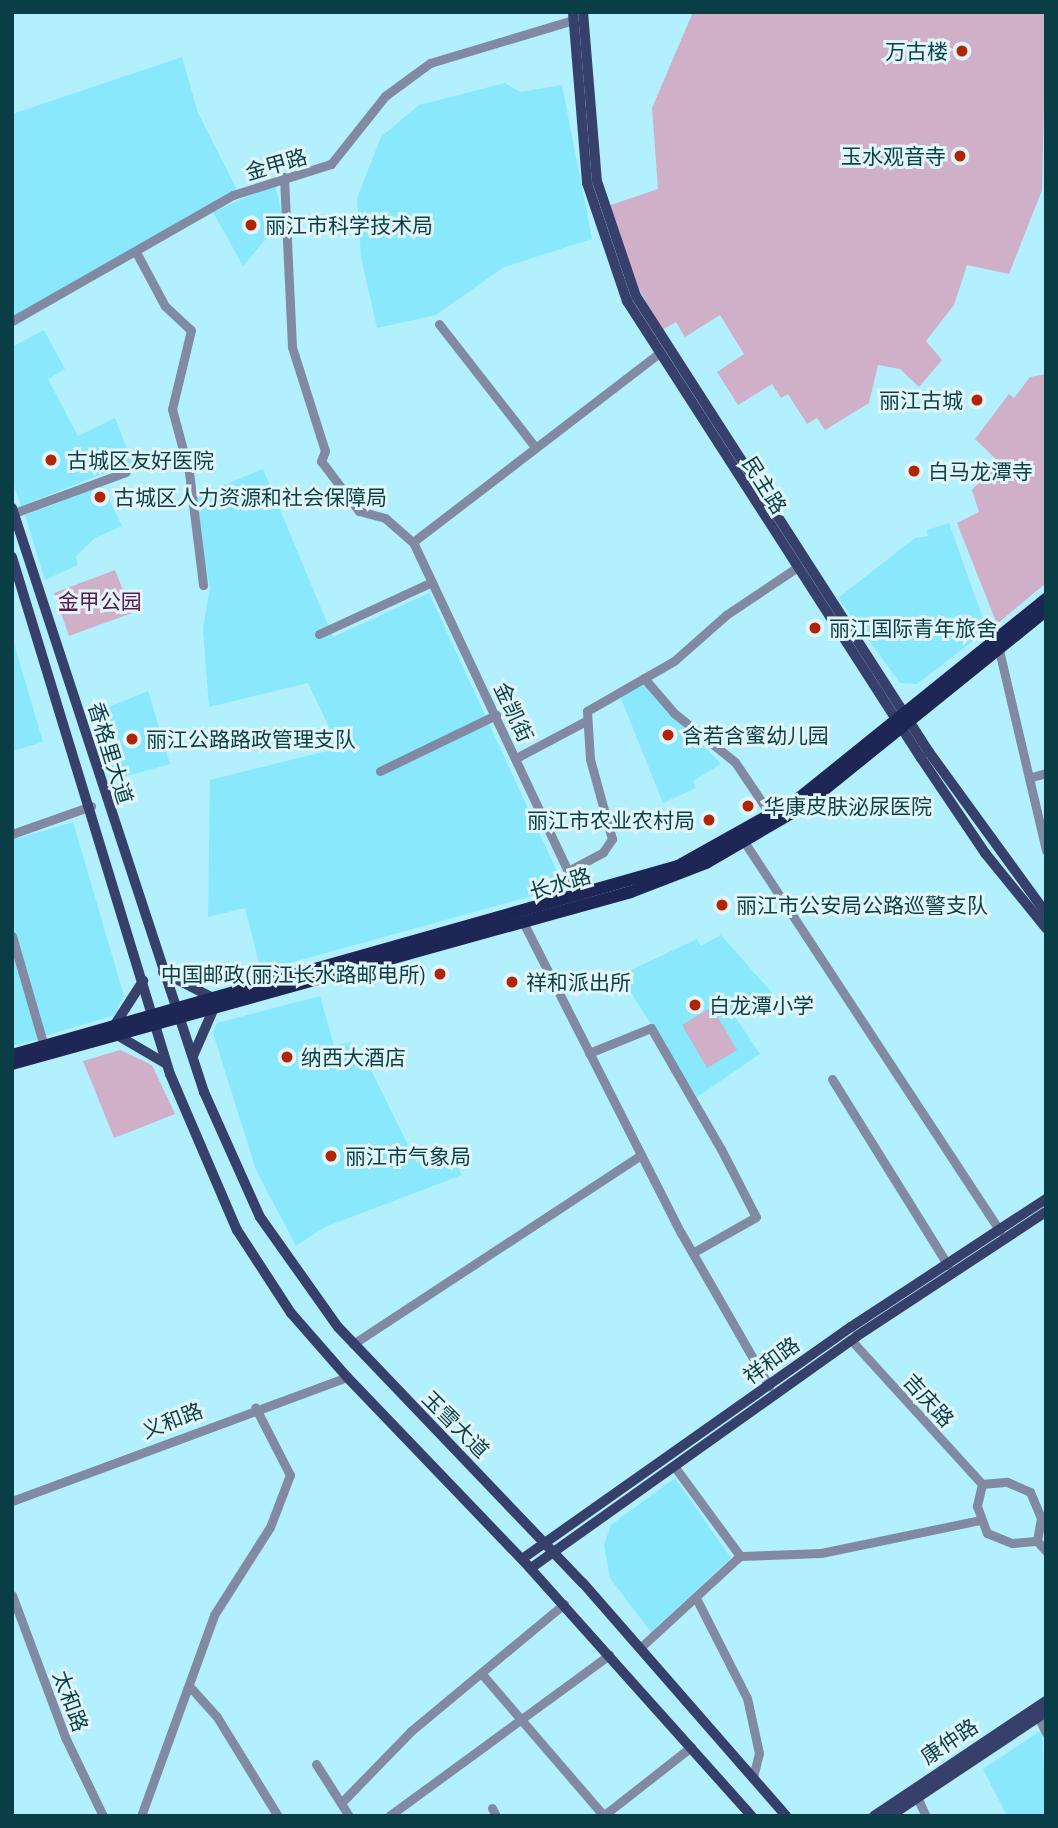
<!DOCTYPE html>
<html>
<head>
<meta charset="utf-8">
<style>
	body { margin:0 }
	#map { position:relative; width:1058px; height:1828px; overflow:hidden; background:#b2f0fd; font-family:Ubuntu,"Noto Sans SC",sans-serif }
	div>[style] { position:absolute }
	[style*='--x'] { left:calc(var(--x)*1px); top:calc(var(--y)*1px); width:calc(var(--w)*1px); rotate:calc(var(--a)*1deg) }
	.built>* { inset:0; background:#89e8fc }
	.green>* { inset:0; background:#d0afc9 }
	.minor>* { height:9px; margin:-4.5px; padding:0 4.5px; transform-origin:4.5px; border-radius:4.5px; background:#828aa3 }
	.major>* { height:10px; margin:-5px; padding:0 5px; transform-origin:5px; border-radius:5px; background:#37406a }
	.highway>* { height:12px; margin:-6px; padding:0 6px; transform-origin:6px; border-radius:6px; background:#1e2655 }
	.dots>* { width:19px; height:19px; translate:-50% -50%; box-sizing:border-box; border:4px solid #e1f5f9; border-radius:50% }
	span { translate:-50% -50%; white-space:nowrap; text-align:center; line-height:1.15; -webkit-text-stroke:6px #e1f5f9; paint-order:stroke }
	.poi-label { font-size:21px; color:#0a3e47 }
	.right { translate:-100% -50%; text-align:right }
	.left { translate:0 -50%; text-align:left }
	.street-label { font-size:21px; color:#0a3e47 }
	.park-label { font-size:21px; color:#571950 }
	.frame { position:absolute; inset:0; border:14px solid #0a3e47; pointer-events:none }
</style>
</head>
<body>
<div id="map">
	<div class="built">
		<i style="clip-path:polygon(182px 57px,198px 113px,237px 190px,12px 317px,12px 114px)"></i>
		<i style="clip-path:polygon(505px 83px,520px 92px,562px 85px,592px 239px,504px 267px,436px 315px,377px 328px,361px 257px,357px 198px,381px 137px,419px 105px)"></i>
		<i style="clip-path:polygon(275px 184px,283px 219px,243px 266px,213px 212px)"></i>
		<i style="clip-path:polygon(44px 330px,65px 369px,48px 379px,78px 436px,115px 418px,132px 462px,21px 506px,12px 479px,12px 347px)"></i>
		<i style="clip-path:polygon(263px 469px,333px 637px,429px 593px,564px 887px,261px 971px,245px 908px,208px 917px,210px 780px,339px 748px,308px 683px,209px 707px,203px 628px,210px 587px,192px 498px)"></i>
		<i style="clip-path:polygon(103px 486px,122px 526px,95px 538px,76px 556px,78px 565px,45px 580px,25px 515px)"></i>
		<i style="clip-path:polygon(949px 523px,987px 630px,917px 684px,900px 683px,838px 598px,915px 538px,928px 536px,927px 530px)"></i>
		<i style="clip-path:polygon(12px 637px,43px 742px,12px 751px)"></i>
		<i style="clip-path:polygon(644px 682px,721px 764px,693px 781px,696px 788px,663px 803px,620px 696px)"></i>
		<i style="clip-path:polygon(148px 691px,170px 764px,116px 779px,94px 713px)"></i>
		<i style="clip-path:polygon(73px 822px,124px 996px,115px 1015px,45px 1036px,12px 921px,12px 840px)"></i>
		<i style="clip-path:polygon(721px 935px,773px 994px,735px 1017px,760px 1054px,697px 1097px,620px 975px,697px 939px,701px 946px)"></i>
		<i style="clip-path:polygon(12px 944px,40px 1039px,12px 1046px)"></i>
		<i style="clip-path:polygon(320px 996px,334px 1046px,351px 1042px,358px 1067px,368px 1064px,417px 1163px,446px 1148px,462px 1175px,325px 1227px,296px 1246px,256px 1170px,213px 1033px,217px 1023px)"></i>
		<i style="clip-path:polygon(675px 1478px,731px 1558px,651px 1632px,610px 1578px,604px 1545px,611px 1525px)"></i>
		<i style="clip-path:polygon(1042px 1730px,1046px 1816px,1007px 1816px,983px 1769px)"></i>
	</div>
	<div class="green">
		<i style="clip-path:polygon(693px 12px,1046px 12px,1042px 190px,1009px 274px,967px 265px,954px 305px,926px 341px,942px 360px,919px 387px,900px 369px,878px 365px,869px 403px,825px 430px,817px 418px,807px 424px,788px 394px,781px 398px,772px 384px,738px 405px,717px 372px,744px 354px,720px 315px,685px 337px,676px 322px,662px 330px,631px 275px,608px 206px,658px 189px,652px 108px)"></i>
		<i style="clip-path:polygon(1046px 374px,1046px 583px,997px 624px,957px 523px,979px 512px,972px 490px,998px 461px,975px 439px,1009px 394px,1014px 398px,1030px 377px)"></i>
		<i style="clip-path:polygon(115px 570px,132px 613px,69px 636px,54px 593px)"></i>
		<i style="clip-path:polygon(712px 1007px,737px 1050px,707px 1068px,682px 1025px)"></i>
		<i style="clip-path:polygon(120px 1050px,152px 1065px,175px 1114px,114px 1138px,83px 1061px)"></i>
	</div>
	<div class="minor">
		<i style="--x:284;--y:177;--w:170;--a:87.3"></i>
		<i style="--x:292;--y:347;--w:109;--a:72.4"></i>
		<i style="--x:325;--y:451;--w:11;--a:112"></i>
		<i style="--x:321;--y:461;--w:63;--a:52.8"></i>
		<i style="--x:359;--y:511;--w:27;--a:15"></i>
		<i style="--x:385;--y:518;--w:37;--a:41"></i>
		<i style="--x:413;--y:542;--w:392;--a:64.8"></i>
		<i style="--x:136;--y:252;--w:61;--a:61.8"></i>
		<i style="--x:165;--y:306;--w:35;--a:43"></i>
		<i style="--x:191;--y:330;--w:81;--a:103.5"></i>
		<i style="--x:172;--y:409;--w:65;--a:74.9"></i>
		<i style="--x:189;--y:472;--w:114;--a:82.9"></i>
		<i style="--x:12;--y:321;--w:254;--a:-29.7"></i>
		<i style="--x:233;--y:195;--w:103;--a:-17.6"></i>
		<i style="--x:331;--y:164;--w:87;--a:-51.5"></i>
		<i style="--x:385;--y:96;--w:56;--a:-36.3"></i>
		<i style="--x:430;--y:63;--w:149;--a:-16.7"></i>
		<i style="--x:439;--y:324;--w:156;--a:52"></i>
		<i style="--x:14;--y:513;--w:119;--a:-20.1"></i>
		<i style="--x:413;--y:542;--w:310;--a:-37.5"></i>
		<i style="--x:319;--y:634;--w:124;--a:-24.7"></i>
		<i style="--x:999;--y:650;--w:206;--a:76.8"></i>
		<i style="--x:644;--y:678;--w:46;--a:49.4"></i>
		<i style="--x:674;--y:713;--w:78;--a:38.8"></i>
		<i style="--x:735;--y:762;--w:66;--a:56.1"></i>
		<i style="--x:516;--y:758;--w:79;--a:-27.9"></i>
		<i style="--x:380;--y:771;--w:129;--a:-25.8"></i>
		<i style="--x:1032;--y:777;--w:15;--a:-16"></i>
		<i style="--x:12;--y:834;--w:84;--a:-19.5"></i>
		<i style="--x:745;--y:843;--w:464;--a:56.7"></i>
		<i style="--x:568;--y:871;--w:40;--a:-28"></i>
		<i style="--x:603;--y:852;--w:16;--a:-55"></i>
		<i style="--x:612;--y:839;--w:83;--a:-105.4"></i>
		<i style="--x:590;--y:759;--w:48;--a:-93.6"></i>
		<i style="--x:587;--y:711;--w:100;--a:-29.9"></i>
		<i style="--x:674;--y:661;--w:69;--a:-41.5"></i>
		<i style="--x:726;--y:615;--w:84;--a:-33.9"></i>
		<i style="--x:523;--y:922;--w:349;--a:63.1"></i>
		<i style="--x:681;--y:1233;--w:177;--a:60.1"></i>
		<i style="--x:12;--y:936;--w:115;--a:73.8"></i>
		<i style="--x:589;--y:1053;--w:67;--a:-22"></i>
		<i style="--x:651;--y:1028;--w:140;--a:60"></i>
		<i style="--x:721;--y:1149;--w:76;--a:62.8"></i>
		<i style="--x:756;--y:1217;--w:73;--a:150.6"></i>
		<i style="--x:832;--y:1079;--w:219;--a:58.1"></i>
		<i style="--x:851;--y:1340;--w:195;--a:47.7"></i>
		<i style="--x:353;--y:1344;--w:344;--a:-33.3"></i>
		<i style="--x:674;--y:1466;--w:112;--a:53.7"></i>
		<i style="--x:982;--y:1484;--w:23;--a:103"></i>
		<i style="--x:977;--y:1506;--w:29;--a:70"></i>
		<i style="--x:987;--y:1533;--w:27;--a:22"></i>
		<i style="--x:1012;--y:1543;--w:25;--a:-5"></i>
		<i style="--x:982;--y:1484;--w:25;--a:-5"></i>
		<i style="--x:1007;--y:1482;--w:25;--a:23"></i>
		<i style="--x:1030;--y:1492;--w:28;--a:67"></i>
		<i style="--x:1041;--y:1518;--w:23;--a:100"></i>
		<i style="--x:12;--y:1501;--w:357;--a:-20.3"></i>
		<i style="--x:1037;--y:1541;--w:13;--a:48"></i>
		<i style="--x:12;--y:1595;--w:152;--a:69.5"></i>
		<i style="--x:65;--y:1737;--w:88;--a:64.3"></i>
		<i style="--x:697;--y:1600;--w:110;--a:63"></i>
		<i style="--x:747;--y:1698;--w:56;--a:77.7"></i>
		<i style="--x:759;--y:1753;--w:25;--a:104"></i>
		<i style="--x:641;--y:1647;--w:134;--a:-42.6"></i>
		<i style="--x:740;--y:1556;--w:81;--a:-2.1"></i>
		<i style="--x:821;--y:1553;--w:162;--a:-11.7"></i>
		<i style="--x:481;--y:1673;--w:189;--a:49.3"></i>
		<i style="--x:191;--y:1688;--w:39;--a:48"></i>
		<i style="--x:217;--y:1717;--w:116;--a:58.4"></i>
		<i style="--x:1038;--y:1717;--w:18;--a:63"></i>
		<i style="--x:316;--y:1764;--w:62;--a:57.6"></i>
		<i style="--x:917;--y:1797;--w:21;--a:65"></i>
		<i style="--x:341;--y:1803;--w:100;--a:-45.8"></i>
		<i style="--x:411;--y:1731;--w:199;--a:-39.7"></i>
		<i style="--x:492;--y:1808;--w:9;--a:63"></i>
		<i style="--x:141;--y:1816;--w:214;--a:-70"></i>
		<i style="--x:214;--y:1615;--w:104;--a:-57.5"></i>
		<i style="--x:270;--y:1527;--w:56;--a:-69"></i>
		<i style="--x:290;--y:1475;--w:76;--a:-117.2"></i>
		<i style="--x:389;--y:1816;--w:273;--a:-36.2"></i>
		<i style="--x:603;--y:1816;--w:112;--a:-38.1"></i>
	</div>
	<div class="major">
		<i style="--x:573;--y:12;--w:172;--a:85.3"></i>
		<i style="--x:587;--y:183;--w:125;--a:71.3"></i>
		<i style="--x:627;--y:301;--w:543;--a:57.25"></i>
		<i style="--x:921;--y:758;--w:115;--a:56"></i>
		<i style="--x:985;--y:853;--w:97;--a:50.9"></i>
		<i style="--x:583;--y:12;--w:170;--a:85.3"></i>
		<i style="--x:597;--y:181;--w:121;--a:71.3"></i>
		<i style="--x:636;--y:296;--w:542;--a:57.28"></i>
		<i style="--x:929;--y:752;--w:199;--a:54"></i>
		<i style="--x:12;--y:508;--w:615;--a:71.8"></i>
		<i style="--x:204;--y:1092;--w:137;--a:65.9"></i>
		<i style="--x:260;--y:1217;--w:135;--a:54.7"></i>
		<i style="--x:338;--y:1327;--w:354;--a:46.3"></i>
		<i style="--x:583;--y:1583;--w:309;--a:48.9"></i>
		<i style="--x:12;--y:557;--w:541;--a:73.01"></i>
		<i style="--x:170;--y:1074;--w:170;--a:66.8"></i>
		<i style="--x:237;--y:1230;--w:99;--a:57"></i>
		<i style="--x:291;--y:1313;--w:85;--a:48.8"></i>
		<i style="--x:347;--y:1377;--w:263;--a:46.2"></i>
		<i style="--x:529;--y:1567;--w:334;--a:48.2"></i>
		<i style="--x:163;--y:972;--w:56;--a:27.5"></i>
		<i style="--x:114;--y:1026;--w:54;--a:-57.2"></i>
		<i style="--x:117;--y:1035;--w:56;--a:30.3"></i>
		<i style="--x:193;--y:1056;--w:52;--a:-66.4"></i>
		<i style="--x:522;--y:1559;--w:403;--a:-35.2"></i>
		<i style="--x:851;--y:1327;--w:233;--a:-33.3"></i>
		<i style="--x:531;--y:1568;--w:400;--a:-35.4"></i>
		<i style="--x:857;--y:1336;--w:226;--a:-33.3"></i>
		<i style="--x:874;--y:1816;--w:207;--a:-33.8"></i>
		<i style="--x:890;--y:1816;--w:187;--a:-33.7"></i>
	</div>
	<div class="highway">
		<i style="--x:12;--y:1055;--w:692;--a:-15.84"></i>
		<i style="--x:678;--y:866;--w:137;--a:-29.2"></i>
		<i style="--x:798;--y:799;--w:319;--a:-38.9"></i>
		<i style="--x:12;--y:1064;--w:642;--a:-15.53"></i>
		<i style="--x:631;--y:892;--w:80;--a:-21.1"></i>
		<i style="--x:706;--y:863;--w:113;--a:-30.2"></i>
		<i style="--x:804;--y:806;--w:311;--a:-38.9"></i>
	</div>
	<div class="dots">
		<i style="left:962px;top:51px;background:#b12405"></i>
		<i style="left:960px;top:156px;background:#b12405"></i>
		<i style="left:251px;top:225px;background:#b12405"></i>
		<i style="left:977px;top:400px;background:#b12405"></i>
		<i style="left:51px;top:460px;background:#b12405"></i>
		<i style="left:914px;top:471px;background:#b12405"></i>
		<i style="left:100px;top:497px;background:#b12405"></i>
		<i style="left:815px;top:628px;background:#b12405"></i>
		<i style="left:668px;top:735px;background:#b12405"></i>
		<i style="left:132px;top:739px;background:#b12405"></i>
		<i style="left:748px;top:806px;background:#b12405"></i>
		<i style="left:709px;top:820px;background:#b12405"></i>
		<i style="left:722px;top:905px;background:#b12405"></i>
		<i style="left:440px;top:974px;background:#b12405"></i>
		<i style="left:512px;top:982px;background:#b12405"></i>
		<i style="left:695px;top:1005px;background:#b12405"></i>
		<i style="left:287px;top:1057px;background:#b12405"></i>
		<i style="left:331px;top:1156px;background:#b12405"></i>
	</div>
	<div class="poi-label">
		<span class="right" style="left:948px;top:51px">万古楼</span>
		<span class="right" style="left:946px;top:156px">玉水观音寺</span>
		<span class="left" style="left:265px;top:225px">丽江市科学技术局</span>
		<span class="right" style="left:963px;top:400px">丽江古城</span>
		<span class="left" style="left:67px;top:460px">古城区友好医院</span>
		<span class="left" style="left:928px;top:471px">白马龙潭寺</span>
		<span class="left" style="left:114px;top:497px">古城区人力资源和社会保障局</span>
		<span class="left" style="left:829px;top:628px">丽江国际青年旅舍</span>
		<span class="left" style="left:682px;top:735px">含若含蜜幼儿园</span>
		<span class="left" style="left:146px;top:739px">丽江公路路政管理支队</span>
		<span class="left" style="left:764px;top:806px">华康皮肤泌尿医院</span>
		<span class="right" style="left:695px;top:820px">丽江市农业农村局</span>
		<span class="left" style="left:736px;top:905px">丽江市公安局公路巡警支队</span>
		<span class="right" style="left:426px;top:974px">中国邮政(丽江长水路邮电所)</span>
		<span class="left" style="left:526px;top:982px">祥和派出所</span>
		<span class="left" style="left:709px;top:1005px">白龙潭小学</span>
		<span class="left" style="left:301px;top:1057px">纳西大酒店</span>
		<span class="left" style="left:345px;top:1156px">丽江市气象局</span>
	</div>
	<div class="street-label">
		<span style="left:276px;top:164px;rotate:-16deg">金甲路</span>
		<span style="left:765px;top:485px;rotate:58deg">民主路</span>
		<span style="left:514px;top:712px;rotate:65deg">金凯街</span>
		<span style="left:111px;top:753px;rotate:73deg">香格里大道</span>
		<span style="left:560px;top:883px;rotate:-16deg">长水路</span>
		<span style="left:771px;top:1360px;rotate:-36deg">祥和路</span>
		<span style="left:929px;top:1400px;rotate:48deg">吉庆路</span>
		<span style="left:172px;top:1420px;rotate:-21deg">义和路</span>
		<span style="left:456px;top:1424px;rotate:45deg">玉雪大道</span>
		<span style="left:71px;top:1701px;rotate:70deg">太和路</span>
		<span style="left:949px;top:1741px;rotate:-34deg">康仲路</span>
	</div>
	<div class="park-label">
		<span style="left:100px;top:601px">金甲公园</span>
	</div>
	<div class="frame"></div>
</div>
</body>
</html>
